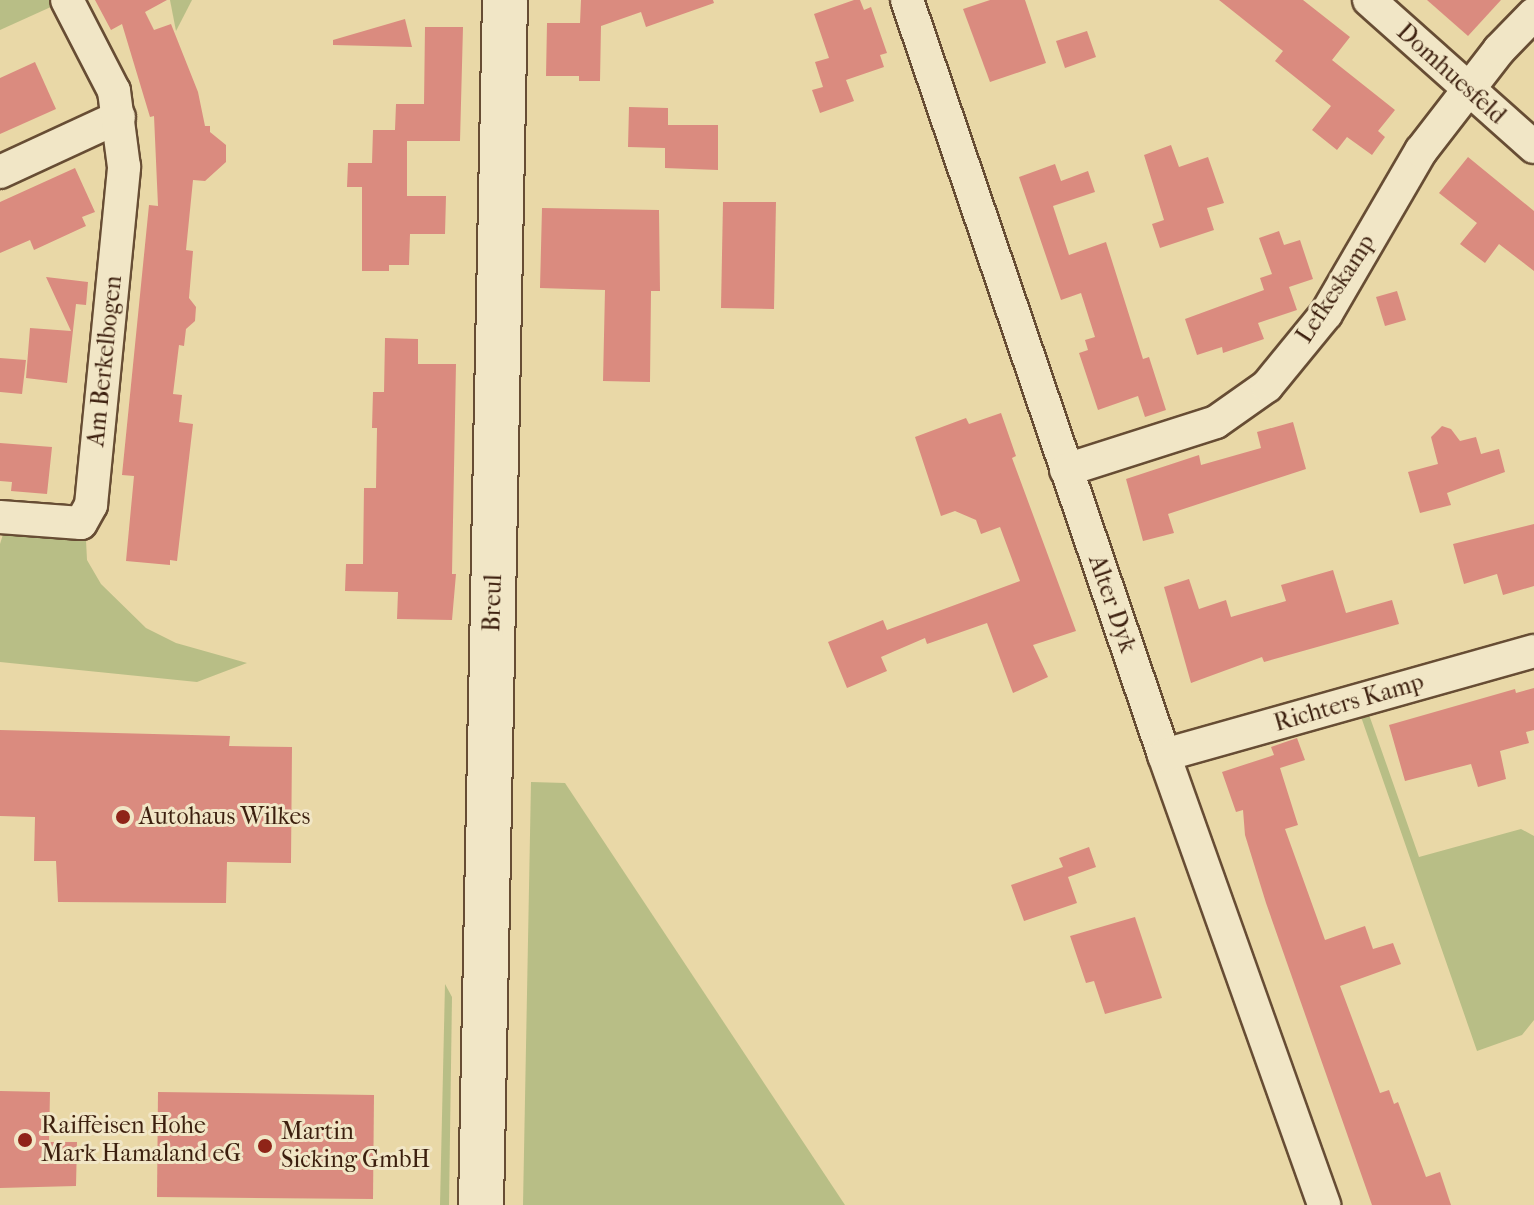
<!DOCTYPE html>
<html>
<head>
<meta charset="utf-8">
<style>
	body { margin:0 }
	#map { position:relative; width:1534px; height:1205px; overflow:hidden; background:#e9d8a7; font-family:"IM FELL French Canon",serif }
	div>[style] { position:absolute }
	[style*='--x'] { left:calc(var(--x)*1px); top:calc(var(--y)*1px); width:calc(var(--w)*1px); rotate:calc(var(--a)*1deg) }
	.green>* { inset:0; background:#b8be86 }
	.building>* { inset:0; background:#da8b7f }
	.roads { filter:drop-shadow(2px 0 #674d34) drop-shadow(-2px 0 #674d34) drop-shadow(0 2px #674d34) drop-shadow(0 -2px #674d34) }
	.minor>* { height:32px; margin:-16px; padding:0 16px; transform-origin:16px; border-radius:16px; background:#f1e6c6 }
	.secondary>* { height:44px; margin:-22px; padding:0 22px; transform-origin:22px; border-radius:22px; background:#f1e6c6 }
	.dots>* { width:22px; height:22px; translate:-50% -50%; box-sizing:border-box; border:4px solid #f1e6c6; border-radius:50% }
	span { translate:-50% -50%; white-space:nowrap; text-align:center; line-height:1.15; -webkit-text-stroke:6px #f1e6c6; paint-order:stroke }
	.street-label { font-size:24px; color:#3c1f0e }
	.poi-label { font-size:24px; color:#3c1f0e }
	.left { translate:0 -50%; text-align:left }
</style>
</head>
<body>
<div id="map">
	<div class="green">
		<i style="clip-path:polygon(0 0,51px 0,53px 6px,0 30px)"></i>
		<i style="clip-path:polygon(170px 0,192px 0,176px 31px)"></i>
		<i style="clip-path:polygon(4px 531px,86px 540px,87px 560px,101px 584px,146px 628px,176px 643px,247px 663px,197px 682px,0 662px,0 544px)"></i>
		<i style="clip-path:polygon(1367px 709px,1419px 857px,1521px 829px,1534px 836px,1534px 1020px,1522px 1035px,1477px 1051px,1359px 711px)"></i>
		<i style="clip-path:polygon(531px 782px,565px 783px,845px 1205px,523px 1205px)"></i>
		<i style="clip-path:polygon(445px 984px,452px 997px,449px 1205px,440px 1205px)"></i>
	</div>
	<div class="building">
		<i style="clip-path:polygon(95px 0,167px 0,145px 12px,154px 30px,171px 24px,198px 92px,205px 126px,210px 126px,210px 132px,226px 145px,226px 162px,205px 181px,193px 180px,186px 250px,193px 251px,189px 298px,196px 307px,195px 321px,186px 329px,184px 346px,179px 345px,173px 394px,182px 395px,179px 422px,193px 424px,177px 561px,170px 560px,170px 565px,126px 561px,134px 476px,122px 475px,149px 205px,158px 206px,154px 116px,150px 117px,122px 24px,111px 30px)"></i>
		<i style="clip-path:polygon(581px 0,713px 0,714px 3px,646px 27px,641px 12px,601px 26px,600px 81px,579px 81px,579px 76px,546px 76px,547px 23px,580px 23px)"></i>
		<i style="clip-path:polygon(854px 0,860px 0,864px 10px,871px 7px,887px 53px,880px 55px,884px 67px,846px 80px,854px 101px,820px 113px,812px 90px,823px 87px,815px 62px,829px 58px,814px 14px)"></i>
		<i style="clip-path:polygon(990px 0,1025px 0,1046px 63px,990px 82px,963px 9px)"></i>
		<i style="clip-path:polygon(1219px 0,1303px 0,1350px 37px,1332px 60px,1395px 110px,1378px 131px,1385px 137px,1372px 155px,1347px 137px,1337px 150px,1312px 130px,1331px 106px,1275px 61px,1283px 51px)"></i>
		<i style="clip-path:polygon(1427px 0,1501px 0,1468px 36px)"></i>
		<i style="clip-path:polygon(405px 19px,412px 47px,333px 45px,333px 40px)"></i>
		<i style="clip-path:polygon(425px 27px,463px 27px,460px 141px,407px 141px,407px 196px,446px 196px,445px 234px,410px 234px,409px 265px,389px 265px,389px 271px,362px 271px,362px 187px,347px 187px,348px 163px,372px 163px,373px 130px,395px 130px,396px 104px,424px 104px)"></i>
		<i style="clip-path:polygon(1087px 31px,1096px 57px,1065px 68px,1056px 41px)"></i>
		<i style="clip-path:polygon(35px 62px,56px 109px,0 134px,0 78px)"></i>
		<i style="clip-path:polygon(629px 107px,668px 108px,668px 125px,718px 125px,718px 170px,665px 168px,665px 148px,628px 147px)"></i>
		<i style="clip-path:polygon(1171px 145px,1179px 167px,1208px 157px,1224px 203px,1207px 208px,1214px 230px,1160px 248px,1152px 224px,1164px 220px,1144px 155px)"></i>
		<i style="clip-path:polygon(1468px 157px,1534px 211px,1534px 271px,1499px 244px,1485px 263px,1460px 244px,1477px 223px,1439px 193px)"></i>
		<i style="clip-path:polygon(1055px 164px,1061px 181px,1088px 171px,1095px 192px,1053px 206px,1069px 255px,1106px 242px,1143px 359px,1149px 357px,1166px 410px,1145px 417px,1138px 396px,1098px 410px,1079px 353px,1088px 350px,1085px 340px,1095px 337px,1081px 293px,1061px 300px,1019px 177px)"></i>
		<i style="clip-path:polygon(75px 168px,95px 212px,82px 217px,86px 226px,34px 250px,30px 240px,0 253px,0 202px)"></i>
		<i style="clip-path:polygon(723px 202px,776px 202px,774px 309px,721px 308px)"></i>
		<i style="clip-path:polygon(542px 208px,659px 210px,660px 291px,651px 291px,650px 382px,603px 381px,605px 290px,540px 288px)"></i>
		<i style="clip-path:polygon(1279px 231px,1284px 245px,1300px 240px,1313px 279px,1289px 287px,1297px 310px,1258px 323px,1264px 339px,1223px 353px,1222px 347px,1197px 355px,1185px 319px,1264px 290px,1260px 278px,1272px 274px,1259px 238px)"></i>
		<i style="clip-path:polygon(46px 277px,88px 282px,86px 305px,76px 304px,67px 383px,26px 378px,30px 328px,71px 331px)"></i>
		<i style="clip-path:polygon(1397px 291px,1406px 320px,1385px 326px,1376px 297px)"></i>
		<i style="clip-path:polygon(385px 338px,418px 339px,418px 364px,456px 364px,452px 574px,456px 574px,452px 620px,397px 619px,398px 592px,345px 591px,346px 564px,363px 564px,364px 488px,376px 488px,377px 428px,372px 428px,373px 392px,384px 392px)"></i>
		<i style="clip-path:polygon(0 358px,26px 360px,22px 394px,0 392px)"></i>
		<i style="clip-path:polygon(1001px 413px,1016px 456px,1012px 458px,1076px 631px,1033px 645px,1048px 677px,1013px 693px,987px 623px,927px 644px,925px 638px,881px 657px,887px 671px,847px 688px,828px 642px,883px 620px,887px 630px,1020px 581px,1000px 527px,981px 534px,976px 520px,955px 511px,941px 516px,915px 437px,966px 418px,969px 424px)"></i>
		<i style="clip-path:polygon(1293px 422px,1306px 469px,1168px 514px,1174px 533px,1143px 541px,1126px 479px,1199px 455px,1201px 465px,1261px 448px,1257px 432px)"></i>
		<i style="clip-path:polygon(1442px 426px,1451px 429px,1460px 441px,1476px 437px,1481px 454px,1499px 449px,1505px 472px,1447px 493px,1451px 505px,1420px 513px,1408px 472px,1438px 464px,1431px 437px)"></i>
		<i style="clip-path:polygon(0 443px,52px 447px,47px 494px,11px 491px,12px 482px,0 481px)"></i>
		<i style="clip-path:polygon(1534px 524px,1534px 586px,1503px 595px,1497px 574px,1464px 584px,1453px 544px)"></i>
		<i style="clip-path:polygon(1333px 570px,1346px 613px,1392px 600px,1399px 624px,1264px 662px,1262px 657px,1191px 683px,1164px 587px,1189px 579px,1199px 609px,1226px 600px,1231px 617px,1286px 601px,1281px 585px)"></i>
		<i style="clip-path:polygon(1534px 688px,1534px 730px,1526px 732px,1529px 743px,1500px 751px,1506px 779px,1478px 787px,1471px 764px,1405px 781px,1389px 725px,1515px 689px,1516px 693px)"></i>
		<i style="clip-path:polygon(0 730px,230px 736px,229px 746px,292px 747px,291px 863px,227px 862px,226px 903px,58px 902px,56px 861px,34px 861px,35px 817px,0 816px)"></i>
		<i style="clip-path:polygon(1297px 738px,1305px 760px,1280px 768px,1298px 825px,1285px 829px,1325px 940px,1365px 926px,1373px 949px,1393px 943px,1401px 964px,1340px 986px,1380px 1093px,1389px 1090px,1394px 1104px,1398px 1102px,1426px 1177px,1440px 1172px,1451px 1205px,1372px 1205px,1266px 903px,1245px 835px,1243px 810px,1236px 812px,1222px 772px,1274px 755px,1271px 747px)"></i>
		<i style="clip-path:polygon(1089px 847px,1096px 867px,1068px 877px,1077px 903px,1024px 921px,1011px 885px,1063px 867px,1059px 858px)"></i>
		<i style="clip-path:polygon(1135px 917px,1162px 998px,1105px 1014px,1094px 981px,1086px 983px,1070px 936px)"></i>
		<i style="clip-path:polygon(0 1091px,50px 1092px,49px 1142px,77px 1142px,76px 1186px,0 1188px)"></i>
		<i style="clip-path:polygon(158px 1092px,374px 1095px,373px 1199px,157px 1197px)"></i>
	</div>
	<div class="roads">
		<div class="minor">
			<i style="--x:907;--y:0;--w:798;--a:71.2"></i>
			<i style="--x:1164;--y:755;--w:478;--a:70.4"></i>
			<i style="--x:1369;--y:0;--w:221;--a:41.7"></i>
			<i style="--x:0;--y:172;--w:131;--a:-24.8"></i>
			<i style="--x:1066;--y:470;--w:157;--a:-17.7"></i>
			<i style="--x:1216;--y:422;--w:62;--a:-35.2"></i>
			<i style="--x:1267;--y:386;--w:93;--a:-50.7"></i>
			<i style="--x:1326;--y:314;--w:189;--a:-59.8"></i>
			<i style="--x:1421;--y:151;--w:128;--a:-52.3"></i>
			<i style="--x:1499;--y:50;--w:50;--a:-45.8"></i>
			<i style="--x:0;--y:517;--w:81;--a:4.2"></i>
			<i style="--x:81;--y:523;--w:21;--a:-61"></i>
			<i style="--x:91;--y:505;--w:340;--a:-84.4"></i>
			<i style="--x:124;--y:167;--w:77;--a:-97.5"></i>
			<i style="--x:114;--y:91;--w:102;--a:-117.3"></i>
			<i style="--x:1164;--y:755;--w:384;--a:-15.7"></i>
		</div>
		<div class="secondary">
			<i style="--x:481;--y:1205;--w:1205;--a:-88.86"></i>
		</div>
	</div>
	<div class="dots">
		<i style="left:123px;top:817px;background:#8f2418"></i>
		<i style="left:25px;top:1140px;background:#8f2418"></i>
		<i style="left:265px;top:1146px;background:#8f2418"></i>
	</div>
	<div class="street-label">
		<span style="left:1451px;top:74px;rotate:42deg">Domhuesfeld</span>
		<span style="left:1336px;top:289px;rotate:-57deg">Lefkeskamp</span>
		<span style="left:105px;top:361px;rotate:-84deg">Am Berkelbogen</span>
		<span style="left:493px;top:603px;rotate:-88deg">Breul</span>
		<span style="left:1112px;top:604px;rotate:71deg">Alter Dyk</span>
		<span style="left:1349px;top:703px;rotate:-16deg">Richters Kamp</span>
	</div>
	<div class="poi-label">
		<span class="left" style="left:139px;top:817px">Autohaus Wilkes</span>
		<span class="left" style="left:41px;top:1140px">Raiffeisen Hohe<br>Mark Hamaland eG</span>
		<span class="left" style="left:281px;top:1146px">Martin<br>Sicking GmbH</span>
	</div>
</div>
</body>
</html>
